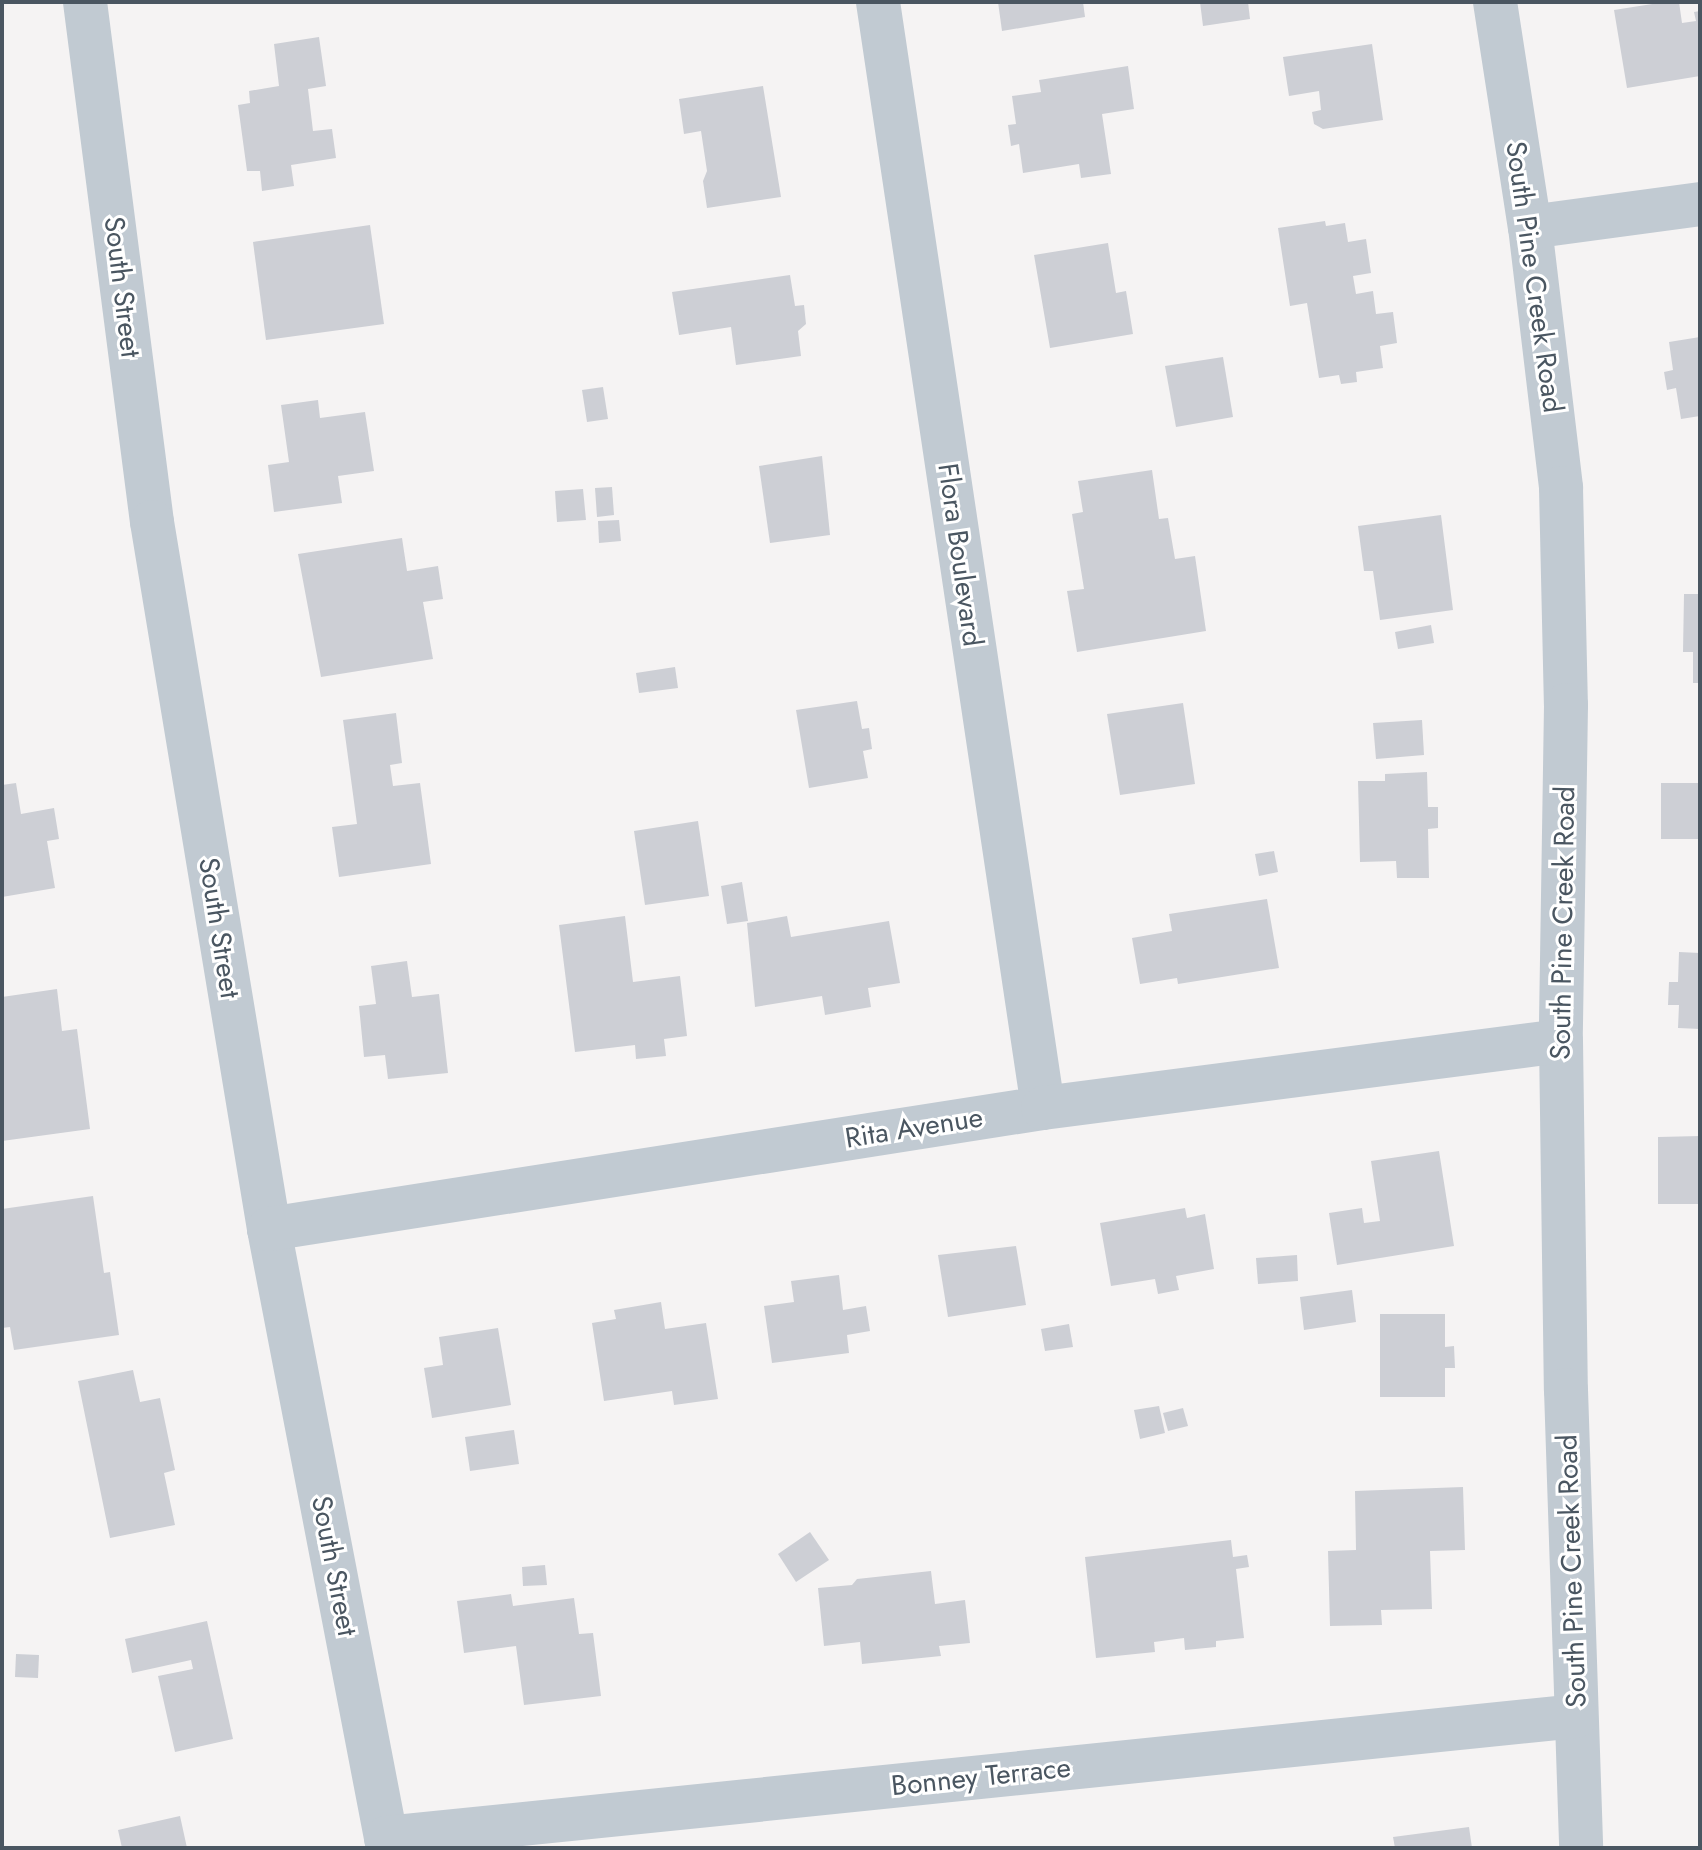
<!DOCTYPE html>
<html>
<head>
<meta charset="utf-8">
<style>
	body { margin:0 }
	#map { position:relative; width:1702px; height:1850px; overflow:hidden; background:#f5f3f3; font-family:Jost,sans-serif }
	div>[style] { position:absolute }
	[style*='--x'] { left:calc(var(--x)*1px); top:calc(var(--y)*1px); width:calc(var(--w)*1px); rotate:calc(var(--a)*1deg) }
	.building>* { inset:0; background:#cdcfd5 }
	.street>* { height:44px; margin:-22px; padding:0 22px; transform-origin:22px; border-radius:22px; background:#c1cad2 }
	span { translate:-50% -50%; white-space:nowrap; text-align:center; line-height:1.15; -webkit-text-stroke:6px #fff; paint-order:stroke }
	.street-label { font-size:28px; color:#4a5661 }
	.frame { position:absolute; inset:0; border:4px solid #4a5661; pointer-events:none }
</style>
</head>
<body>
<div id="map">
	<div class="building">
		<i style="clip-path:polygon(998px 2px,1083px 2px,1085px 17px,1002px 31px)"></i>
		<i style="clip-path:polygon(1200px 2px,1248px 2px,1250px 19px,1203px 26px)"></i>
		<i style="clip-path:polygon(1665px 2px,1679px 2px,1682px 23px,1696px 21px,1694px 12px,1700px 11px,1700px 76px,1627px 88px,1614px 10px)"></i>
		<i style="clip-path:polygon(319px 37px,326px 86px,308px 89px,313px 131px,332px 129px,336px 158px,291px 165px,294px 186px,262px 191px,260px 171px,247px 171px,238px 105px,250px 103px,249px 91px,279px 86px,274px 44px)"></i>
		<i style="clip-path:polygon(1372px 44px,1383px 120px,1323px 129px,1314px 124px,1312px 112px,1321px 110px,1319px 91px,1289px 96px,1283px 57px)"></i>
		<i style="clip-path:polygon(1128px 66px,1134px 109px,1102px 114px,1111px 174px,1081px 178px,1079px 164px,1023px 173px,1019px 144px,1011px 146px,1008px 125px,1016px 124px,1012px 96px,1041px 92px,1039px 80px)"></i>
		<i style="clip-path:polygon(763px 86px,781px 197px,707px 208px,703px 181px,707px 171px,701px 131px,684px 134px,679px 99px)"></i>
		<i style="clip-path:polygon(1325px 221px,1326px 226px,1345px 223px,1348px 242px,1366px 239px,1371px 273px,1353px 276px,1356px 294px,1373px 291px,1376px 314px,1393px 312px,1397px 343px,1380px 346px,1383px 368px,1356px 372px,1357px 382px,1341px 384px,1339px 375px,1319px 378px,1307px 303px,1290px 306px,1278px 228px)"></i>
		<i style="clip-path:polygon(370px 225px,384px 324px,266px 340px,253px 242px)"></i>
		<i style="clip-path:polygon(1108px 243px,1116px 293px,1126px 291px,1133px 334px,1050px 348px,1034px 255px)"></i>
		<i style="clip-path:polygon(790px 275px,795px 306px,804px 305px,806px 324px,798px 331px,801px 356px,736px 365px,731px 327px,679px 335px,672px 292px)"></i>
		<i style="clip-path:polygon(1700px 337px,1700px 416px,1681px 419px,1676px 388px,1667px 390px,1664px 372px,1673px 370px,1669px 342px)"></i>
		<i style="clip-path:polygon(1223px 357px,1233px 417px,1176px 427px,1165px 366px)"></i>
		<i style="clip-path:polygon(603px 387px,608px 419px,587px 422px,582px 390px)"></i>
		<i style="clip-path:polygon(318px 400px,320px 418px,365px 412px,374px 471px,338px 476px,342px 503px,274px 512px,268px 465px,289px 462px,281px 405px)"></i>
		<i style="clip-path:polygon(822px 456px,830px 535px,770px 543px,759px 466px)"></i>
		<i style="clip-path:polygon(1152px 470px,1159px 519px,1168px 518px,1175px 559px,1195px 556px,1206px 631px,1077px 652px,1067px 591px,1084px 589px,1072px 514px,1083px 512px,1078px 481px)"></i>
		<i style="clip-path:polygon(612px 487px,614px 515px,597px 517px,595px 488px)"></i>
		<i style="clip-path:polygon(583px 489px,586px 520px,557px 522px,555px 491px)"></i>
		<i style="clip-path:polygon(1441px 515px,1453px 610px,1380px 620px,1373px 571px,1364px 571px,1358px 526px)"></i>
		<i style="clip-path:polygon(619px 520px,621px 541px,599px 543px,598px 521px)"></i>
		<i style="clip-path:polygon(402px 538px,407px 571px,438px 566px,443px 599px,423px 602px,433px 659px,321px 677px,298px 554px)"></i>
		<i style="clip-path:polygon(1684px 594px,1700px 594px,1700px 683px,1693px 683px,1693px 652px,1683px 652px)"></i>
		<i style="clip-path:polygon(1431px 625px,1434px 643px,1398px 649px,1395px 632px)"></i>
		<i style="clip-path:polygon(675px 667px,678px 688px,639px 693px,636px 673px)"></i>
		<i style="clip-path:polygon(857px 701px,862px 729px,869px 728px,872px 749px,863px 751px,868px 778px,809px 788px,796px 710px)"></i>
		<i style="clip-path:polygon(1183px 703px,1195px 784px,1120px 795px,1107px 714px)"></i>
		<i style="clip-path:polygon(396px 713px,402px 763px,390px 765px,393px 786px,420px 783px,431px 864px,339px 877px,332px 827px,357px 824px,343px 720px)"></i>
		<i style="clip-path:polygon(1422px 720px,1424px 755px,1376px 759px,1373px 723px)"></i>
		<i style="clip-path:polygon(1427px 772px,1428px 807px,1438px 807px,1438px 828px,1428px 829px,1429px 878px,1397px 878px,1396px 861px,1360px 862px,1358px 781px,1385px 781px,1385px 774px)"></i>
		<i style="clip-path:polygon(16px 783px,21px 814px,54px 808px,59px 839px,47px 841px,55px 888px,2px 897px,2px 785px)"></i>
		<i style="clip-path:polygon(1661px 783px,1700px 783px,1700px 839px,1661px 839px)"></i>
		<i style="clip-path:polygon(698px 821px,709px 896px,645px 905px,634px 831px)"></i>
		<i style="clip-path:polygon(1274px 851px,1278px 872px,1259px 876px,1255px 854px)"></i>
		<i style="clip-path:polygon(742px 882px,748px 921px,727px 924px,721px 886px)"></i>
		<i style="clip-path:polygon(1267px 899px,1279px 968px,1178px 984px,1177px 978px,1140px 984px,1132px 938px,1172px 931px,1169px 914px)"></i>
		<i style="clip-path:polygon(625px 916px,633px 982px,680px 976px,687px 1036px,664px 1039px,666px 1056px,636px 1059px,635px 1045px,575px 1052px,559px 925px)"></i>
		<i style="clip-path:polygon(787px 916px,791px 937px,889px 921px,900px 983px,868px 988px,871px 1007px,825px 1015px,822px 996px,755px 1007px,747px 923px)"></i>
		<i style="clip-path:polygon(1679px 952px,1700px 953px,1700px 1029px,1678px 1028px,1679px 1005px,1668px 1005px,1669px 982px,1678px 982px)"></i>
		<i style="clip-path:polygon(407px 961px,412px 997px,439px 994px,448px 1073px,388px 1079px,385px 1055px,364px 1057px,359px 1006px,376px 1004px,371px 966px)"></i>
		<i style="clip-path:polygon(57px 989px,62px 1031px,77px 1029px,90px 1129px,2px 1141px,2px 997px)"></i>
		<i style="clip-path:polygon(1700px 1136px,1700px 1204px,1658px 1204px,1658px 1137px)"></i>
		<i style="clip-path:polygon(1439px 1151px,1454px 1246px,1337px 1265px,1329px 1213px,1362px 1208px,1364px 1223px,1380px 1221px,1371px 1161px)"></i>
		<i style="clip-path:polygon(93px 1196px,104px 1273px,110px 1272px,119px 1335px,14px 1350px,10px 1327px,2px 1328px,2px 1209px)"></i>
		<i style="clip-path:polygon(1185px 1208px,1187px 1218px,1205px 1214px,1214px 1269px,1176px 1276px,1179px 1290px,1158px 1294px,1155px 1279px,1111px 1286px,1100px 1223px)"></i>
		<i style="clip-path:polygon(1016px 1246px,1026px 1305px,948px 1317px,938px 1255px)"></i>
		<i style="clip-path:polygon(1297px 1255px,1298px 1281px,1258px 1284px,1256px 1258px)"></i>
		<i style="clip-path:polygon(839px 1275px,843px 1310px,866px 1306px,870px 1331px,847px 1335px,849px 1353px,772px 1363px,764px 1306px,794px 1302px,791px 1281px)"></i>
		<i style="clip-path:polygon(1352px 1290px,1356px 1322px,1304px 1330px,1300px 1297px)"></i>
		<i style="clip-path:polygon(661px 1302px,665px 1329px,706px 1323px,718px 1399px,674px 1405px,672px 1391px,604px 1401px,592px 1323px,616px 1319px,614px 1310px)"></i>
		<i style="clip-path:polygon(1380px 1314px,1445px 1314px,1445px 1347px,1454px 1346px,1455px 1368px,1445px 1368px,1445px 1397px,1380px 1397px)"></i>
		<i style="clip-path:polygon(1069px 1324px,1073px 1347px,1045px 1351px,1041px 1329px)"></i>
		<i style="clip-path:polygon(498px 1328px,511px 1405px,432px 1418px,424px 1368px,443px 1365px,439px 1337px)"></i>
		<i style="clip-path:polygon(133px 1370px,140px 1402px,160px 1398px,175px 1470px,164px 1473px,175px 1525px,110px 1538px,78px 1381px)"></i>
		<i style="clip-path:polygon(1159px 1406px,1165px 1433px,1140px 1439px,1134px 1410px)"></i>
		<i style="clip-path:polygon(1183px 1408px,1188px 1426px,1168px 1431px,1163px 1413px)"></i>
		<i style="clip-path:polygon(514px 1430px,519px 1464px,470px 1471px,465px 1437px)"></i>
		<i style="clip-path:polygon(1463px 1487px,1465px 1550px,1430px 1551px,1432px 1609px,1381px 1610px,1382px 1625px,1330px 1626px,1328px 1551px,1356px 1550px,1355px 1491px)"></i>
		<i style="clip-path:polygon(810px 1532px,829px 1560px,796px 1582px,778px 1554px)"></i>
		<i style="clip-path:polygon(1231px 1540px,1233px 1557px,1247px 1555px,1249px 1567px,1236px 1569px,1244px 1638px,1216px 1641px,1216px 1647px,1185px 1650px,1184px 1638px,1154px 1642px,1155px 1652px,1096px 1658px,1085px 1557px)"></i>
		<i style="clip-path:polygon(545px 1565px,547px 1585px,523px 1586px,522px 1567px)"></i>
		<i style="clip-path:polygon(931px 1571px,935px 1604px,965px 1600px,970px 1643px,939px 1646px,941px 1656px,862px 1664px,860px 1642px,824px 1646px,818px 1588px,852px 1585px,857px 1579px)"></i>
		<i style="clip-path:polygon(511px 1594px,513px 1606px,574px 1598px,579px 1634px,593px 1633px,601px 1696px,524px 1705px,516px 1646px,464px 1653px,457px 1601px)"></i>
		<i style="clip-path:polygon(207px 1621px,233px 1739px,175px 1752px,158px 1676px,193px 1669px,191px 1660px,132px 1673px,125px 1639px)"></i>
		<i style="clip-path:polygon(16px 1654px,39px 1655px,38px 1678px,15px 1677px)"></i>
		<i style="clip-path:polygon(180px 1816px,187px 1848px,122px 1848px,118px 1830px)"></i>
		<i style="clip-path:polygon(1469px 1827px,1472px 1848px,1395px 1848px,1393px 1837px)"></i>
	</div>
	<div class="street">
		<i style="--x:85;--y:2;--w:524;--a:82.66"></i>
		<i style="--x:152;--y:522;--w:717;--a:80.6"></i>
		<i style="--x:269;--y:1229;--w:630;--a:79.12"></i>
		<i style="--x:878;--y:2;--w:1118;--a:81.51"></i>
		<i style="--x:1495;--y:2;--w:228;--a:81.2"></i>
		<i style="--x:1530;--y:227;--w:263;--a:83.2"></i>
		<i style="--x:1561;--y:488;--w:217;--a:88.7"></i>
		<i style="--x:1566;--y:705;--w:336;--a:90.9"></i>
		<i style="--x:1561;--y:1041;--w:349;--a:89.2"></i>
		<i style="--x:1566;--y:1390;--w:458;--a:88.1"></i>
		<i style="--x:1530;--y:227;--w:172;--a:-7.7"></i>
		<i style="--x:269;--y:1229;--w:783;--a:-8.89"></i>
		<i style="--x:1043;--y:1108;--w:522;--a:-7.37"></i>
		<i style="--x:386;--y:1838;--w:1196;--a:-5.85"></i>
	</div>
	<div class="street-label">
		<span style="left:1534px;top:277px;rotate:82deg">South Pine Creek Road</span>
		<span style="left:122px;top:287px;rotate:83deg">South Street</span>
		<span style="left:960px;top:555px;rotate:82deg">Flora Boulevard</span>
		<span style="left:1563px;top:923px;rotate:-89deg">South Pine Creek Road</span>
		<span style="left:219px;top:928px;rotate:81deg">South Street</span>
		<span style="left:914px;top:1128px;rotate:-9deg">Rita Avenue</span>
		<span style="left:334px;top:1566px;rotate:79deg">South Street</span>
		<span style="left:1572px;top:1571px;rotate:-92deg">South Pine Creek Road</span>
		<span style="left:981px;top:1777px;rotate:-6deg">Bonney Terrace</span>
	</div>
	<div class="frame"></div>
</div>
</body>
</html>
